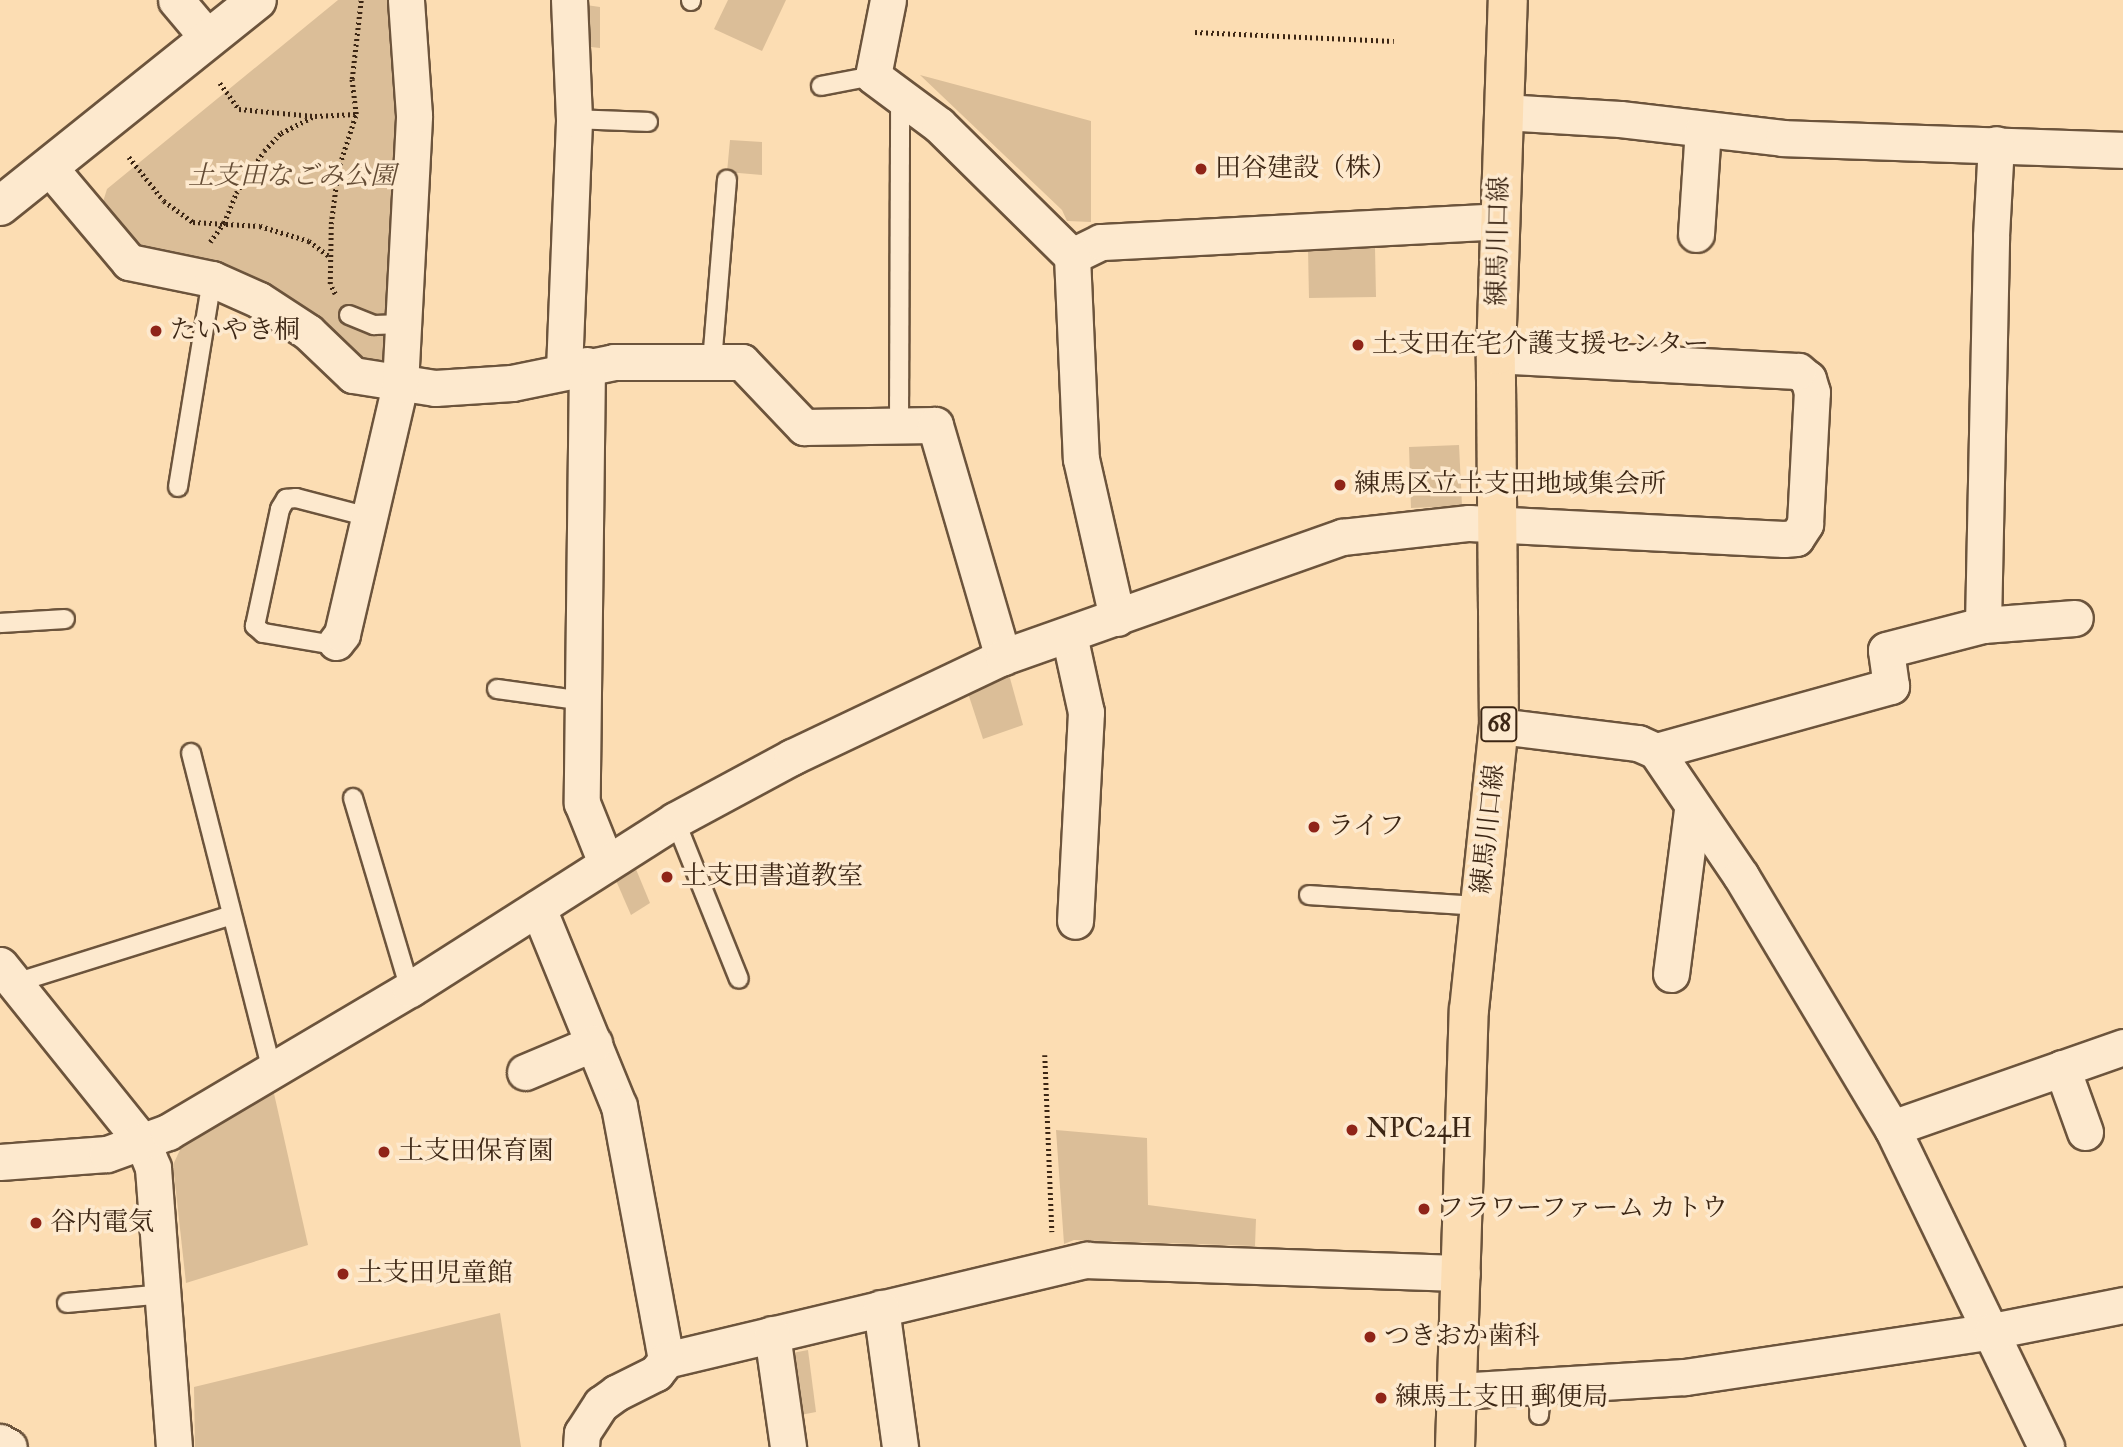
<!DOCTYPE html>
<html>
<head>
<meta charset="utf-8">
<style>
	body { margin:0 }
	#map { position:relative; width:2123px; height:1447px; overflow:hidden; background:#fcddb3; font-family:"IM FELL Double Pica","Noto Serif JP",serif }
	div>[style] { position:absolute }
	[style*='--x'] { left:calc(var(--x)*1px); top:calc(var(--y)*1px); width:calc(var(--w)*1px); rotate:calc(var(--a)*1deg) }
	.green>* { inset:0; background:#dbbe98 }
	.path>* { height:4.5px; margin-top:-2.25px; transform-origin:0; background:repeating-linear-gradient(90deg,#3c2614 0 2px,transparent 0 5.5px) }
	.roads { filter:drop-shadow(2px 0 #6c543c) drop-shadow(-2px 0 #6c543c) drop-shadow(0 2px #6c543c) drop-shadow(0 -2px #6c543c) }
	.service>* { height:18px; margin:-9px; padding:0 9px; transform-origin:9px; border-radius:9px; background:#fde9ce }
	.minor>* { height:35px; margin:-17.5px; padding:0 17.5px; transform-origin:17.5px; border-radius:17.5px; background:#fde9ce }
	.secondary>* { height:38px; margin:-19px; padding:0 19px; transform-origin:19px; border-radius:19px; background:#fde9ce }
	.primary>* { height:38px; margin:-19px; padding:0 19px; transform-origin:19px; border-radius:19px; background:#fcddb3 }
	.dots>* { width:19px; height:19px; translate:-50% -50%; box-sizing:border-box; border:4px solid #fde9ce; border-radius:50% }
	span { translate:-50% -50%; white-space:nowrap; text-align:center; line-height:1.15; -webkit-text-stroke:7px #fde9ce; paint-order:stroke }
	.shield-label span { padding:2px 5px; background:#fde9ce; border:2px solid; border-radius:5px; -webkit-text-stroke-width:0 }
	.shield-label { font-size:24px; color:#3c2614; font-weight:700 }
	.poi-label { font-size:26px; color:#3c2614 }
	.left { translate:0 -50%; text-align:left }
	.park-label { font-size:26px; color:#644c35; font-style:italic }
	.street-label { font-size:26px; color:#3c2614 }
</style>
</head>
<body>
<div id="map">
	<div class="green">
		<i style="clip-path:polygon(338px 0,394px 0,403px 113px,391px 354px,374px 367px,358px 363px,267px 285px,247px 274px,147px 251px,134px 242px,102px 205px,107px 189px)"></i>
		<i style="clip-path:polygon(728px 0,786px 0,762px 51px,714px 29px)"></i>
		<i style="clip-path:polygon(579px 4px,600px 7px,600px 48px,582px 46px)"></i>
		<i style="clip-path:polygon(920px 75px,1091px 121px,1091px 222px,1067px 221px,1062px 210px)"></i>
		<i style="clip-path:polygon(730px 140px,762px 142px,762px 175px,727px 172px)"></i>
		<i style="clip-path:polygon(1375px 248px,1376px 297px,1309px 298px,1308px 249px)"></i>
		<i style="clip-path:polygon(1459px 445px,1462px 506px,1411px 508px,1409px 447px)"></i>
		<i style="clip-path:polygon(1008px 671px,1023px 725px,983px 739px,966px 687px)"></i>
		<i style="clip-path:polygon(633px 862px,650px 903px,631px 915px,614px 876px)"></i>
		<i style="clip-path:polygon(273px 1089px,308px 1245px,186px 1283px,173px 1165px,184px 1141px)"></i>
		<i style="clip-path:polygon(1056px 1130px,1147px 1138px,1148px 1205px,1256px 1219px,1255px 1246px,1074px 1240px,1064px 1244px)"></i>
		<i style="clip-path:polygon(500px 1313px,521px 1447px,195px 1447px,194px 1387px)"></i>
		<i style="clip-path:polygon(808px 1350px,816px 1412px,790px 1417px,782px 1355px)"></i>
	</div>
	<div class="path">
		<i style="--x:1195;--y:32;--w:199;--a:2.6"></i>
		<i style="--x:220;--y:83;--w:32;--a:54"></i>
		<i style="--x:239;--y:109;--w:75;--a:5.3"></i>
		<i style="--x:129;--y:157;--w:56;--a:51.5"></i>
		<i style="--x:164;--y:201;--w:36;--a:36"></i>
		<i style="--x:193;--y:222;--w:67;--a:3.4"></i>
		<i style="--x:260;--y:226;--w:51;--a:17"></i>
		<i style="--x:309;--y:241;--w:26;--a:37"></i>
		<i style="--x:210;--y:242;--w:24;--a:-54"></i>
		<i style="--x:224;--y:223;--w:32;--a:-68"></i>
		<i style="--x:236;--y:193;--w:50;--a:-56.3"></i>
		<i style="--x:264;--y:151;--w:25;--a:-47"></i>
		<i style="--x:281;--y:133;--w:38;--a:-27"></i>
		<i style="--x:315;--y:116;--w:41;--a:-2.8"></i>
		<i style="--x:335;--y:294;--w:11;--a:-117"></i>
		<i style="--x:330;--y:284;--w:60;--a:-89"></i>
		<i style="--x:331;--y:224;--w:54;--a:-82.6"></i>
		<i style="--x:338;--y:170;--w:59;--a:-72.2"></i>
		<i style="--x:356;--y:114;--w:35;--a:-97"></i>
		<i style="--x:352;--y:79;--w:80;--a:-83.5"></i>
		<i style="--x:1045;--y:1055;--w:177;--a:87.7"></i>
	</div>
	<div class="roads">
		<div class="service">
			<i style="--x:691;--y:1;--w:1;--a:-90"></i>
			<i style="--x:821;--y:86;--w:53;--a:-10.9"></i>
			<i style="--x:574;--y:119;--w:74;--a:2.3"></i>
			<i style="--x:349;--y:315;--w:27;--a:22"></i>
			<i style="--x:374;--y:325;--w:29;--a:-2"></i>
			<i style="--x:712;--y:362;--w:183;--a:-85.3"></i>
			<i style="--x:899;--y:425;--w:329;--a:-89.8"></i>
			<i style="--x:178;--y:487;--w:211;--a:-80.7"></i>
			<i style="--x:0;--y:623;--w:65;--a:-3.5"></i>
			<i style="--x:336;--y:642;--w:8;--a:166"></i>
			<i style="--x:328;--y:644;--w:66;--a:-170.4"></i>
			<i style="--x:263;--y:633;--w:11;--a:-139"></i>
			<i style="--x:255;--y:626;--w:120;--a:-77.9"></i>
			<i style="--x:280;--y:509;--w:12;--a:-59"></i>
			<i style="--x:286;--y:499;--w:10;--a:-6"></i>
			<i style="--x:296;--y:498;--w:75;--a:14.6"></i>
			<i style="--x:497;--y:689;--w:89;--a:7.8"></i>
			<i style="--x:191;--y:753;--w:327;--a:75.7"></i>
			<i style="--x:353;--y:798;--w:199;--a:73.4"></i>
			<i style="--x:675;--y:820;--w:171;--a:68.1"></i>
			<i style="--x:1309;--y:895;--w:171;--a:3.7"></i>
			<i style="--x:15;--y:983;--w:227;--a:-17.4"></i>
			<i style="--x:67;--y:1303;--w:97;--a:-5.3"></i>
			<i style="--x:1539;--y:1415;--w:29;--a:-86"></i>
		</div>
		<div class="minor">
			<i style="--x:176;--y:0;--w:50;--a:49.9"></i>
			<i style="--x:888;--y:0;--w:77;--a:101.2"></i>
			<i style="--x:873;--y:76;--w:82;--a:36.6"></i>
			<i style="--x:939;--y:125;--w:187;--a:44.6"></i>
			<i style="--x:1072;--y:256;--w:32;--a:-26"></i>
			<i style="--x:1101;--y:242;--w:400;--a:-3"></i>
			<i style="--x:1503;--y:112;--w:117;--a:3.4"></i>
			<i style="--x:1620;--y:119;--w:164;--a:6.6"></i>
			<i style="--x:1783;--y:138;--w:340;--a:2"></i>
			<i style="--x:49;--y:167;--w:124;--a:49.9"></i>
			<i style="--x:129;--y:262;--w:85;--a:11.6"></i>
			<i style="--x:212;--y:279;--w:51;--a:24.1"></i>
			<i style="--x:259;--y:300;--w:59;--a:33.1"></i>
			<i style="--x:308;--y:332;--w:62;--a:43.7"></i>
			<i style="--x:353;--y:375;--w:83;--a:9"></i>
			<i style="--x:435;--y:388;--w:77;--a:-3.7"></i>
			<i style="--x:512;--y:383;--w:104;--a:-11.6"></i>
			<i style="--x:614;--y:362;--w:128;--a:0"></i>
			<i style="--x:742;--y:362;--w:90;--a:46.4"></i>
			<i style="--x:804;--y:427;--w:131;--a:-0.9"></i>
			<i style="--x:935;--y:425;--w:242;--a:73.7"></i>
			<i style="--x:1696;--y:234;--w:105;--a:-86.2"></i>
			<i style="--x:1072;--y:256;--w:203;--a:87.5"></i>
			<i style="--x:1081;--y:459;--w:163;--a:77.2"></i>
			<i style="--x:587;--y:365;--w:438;--a:90.7"></i>
			<i style="--x:582;--y:803;--w:65;--a:68.2"></i>
			<i style="--x:564;--y:370;--w:251;--a:-87.7"></i>
			<i style="--x:574;--y:119;--w:119;--a:-92.4"></i>
			<i style="--x:1983;--y:625;--w:389;--a:-88.8"></i>
			<i style="--x:1991;--y:236;--w:92;--a:-86.9"></i>
			<i style="--x:1069;--y:635;--w:79;--a:77.6"></i>
			<i style="--x:1086;--y:712;--w:209;--a:93"></i>
			<i style="--x:336;--y:642;--w:10;--a:-53"></i>
			<i style="--x:342;--y:634;--w:256;--a:-76.9"></i>
			<i style="--x:400;--y:385;--w:270;--a:-87"></i>
			<i style="--x:414;--y:115;--w:115;--a:-94"></i>
			<i style="--x:1499;--y:726;--w:140;--a:7"></i>
			<i style="--x:1638;--y:743;--w:20;--a:24"></i>
			<i style="--x:1656;--y:751;--w:151;--a:55.8"></i>
			<i style="--x:1741;--y:876;--w:294;--a:59.1"></i>
			<i style="--x:1892;--y:1128;--w:354;--a:64.2"></i>
			<i style="--x:1656;--y:751;--w:244;--a:-15.5"></i>
			<i style="--x:1891;--y:686;--w:36;--a:-98"></i>
			<i style="--x:1886;--y:650;--w:100;--a:-14.5"></i>
			<i style="--x:1983;--y:625;--w:92;--a:-4.4"></i>
			<i style="--x:538;--y:908;--w:214;--a:67.8"></i>
			<i style="--x:619;--y:1106;--w:258;--a:79.5"></i>
			<i style="--x:666;--y:1360;--w:433;--a:-13.4"></i>
			<i style="--x:1087;--y:1260;--w:375;--a:2"></i>
			<i style="--x:0;--y:965;--w:228;--a:51.2"></i>
			<i style="--x:143;--y:1143;--w:27;--a:68"></i>
			<i style="--x:153;--y:1168;--w:280;--a:85.7"></i>
			<i style="--x:1671;--y:974;--w:166;--a:-82.7"></i>
			<i style="--x:2062;--y:1068;--w:68;--a:70.2"></i>
			<i style="--x:525;--y:1072;--w:75;--a:-22.8"></i>
			<i style="--x:1892;--y:1128;--w:245;--a:-19.3"></i>
			<i style="--x:0;--y:1162;--w:107;--a:-4.3"></i>
			<i style="--x:107;--y:1154;--w:65;--a:-19.8"></i>
			<i style="--x:168;--y:1132;--w:281;--a:-30.6"></i>
			<i style="--x:410;--y:989;--w:314;--a:-32.5"></i>
			<i style="--x:675;--y:820;--w:133;--a:-28.3"></i>
			<i style="--x:792;--y:757;--w:233;--a:-25.4"></i>
			<i style="--x:1003;--y:657;--w:360;--a:-19.5"></i>
			<i style="--x:1342;--y:537;--w:128;--a:-6.3"></i>
			<i style="--x:1469;--y:523;--w:315;--a:2.9"></i>
			<i style="--x:1784;--y:539;--w:12;--a:-5"></i>
			<i style="--x:1796;--y:538;--w:17;--a:-57"></i>
			<i style="--x:1805;--y:524;--w:132;--a:-87"></i>
			<i style="--x:1812;--y:392;--w:14;--a:-107"></i>
			<i style="--x:1808;--y:379;--w:13;--a:-141"></i>
			<i style="--x:1798;--y:371;--w:302;--a:-177"></i>
			<i style="--x:881;--y:1308;--w:140;--a:82.2"></i>
			<i style="--x:772;--y:1334;--w:114;--a:81.9"></i>
			<i style="--x:1457;--y:1391;--w:228;--a:-3.5"></i>
			<i style="--x:1685;--y:1377;--w:310;--a:-8.5"></i>
			<i style="--x:1992;--y:1331;--w:134;--a:-11.2"></i>
			<i style="--x:0;--y:1442;--w:10;--a:29"></i>
			<i style="--x:581;--y:1447;--w:14;--a:-86"></i>
			<i style="--x:582;--y:1433;--w:35;--a:-57"></i>
			<i style="--x:601;--y:1404;--w:19;--a:-36"></i>
			<i style="--x:616;--y:1393;--w:45;--a:-26.6"></i>
			<i style="--x:656;--y:1373;--w:16;--a:-52"></i>
		</div>
		<div class="secondary">
			<i style="--x:0;--y:206;--w:329;--a:-38.7"></i>
		</div>
		<div class="primary">
			<i style="--x:1455;--y:1447;--w:437;--a:-88.2"></i>
			<i style="--x:1469;--y:1010;--w:286;--a:-84"></i>
			<i style="--x:1499;--y:726;--w:371;--a:-90.5"></i>
			<i style="--x:1496;--y:355;--w:355;--a:-88.1"></i>
		</div>
	</div>
	<div class="dots">
		<i style="left:1201px;top:169px;background:#8f2418"></i>
		<i style="left:156px;top:331px;background:#8f2418"></i>
		<i style="left:1358px;top:345px;background:#8f2418"></i>
		<i style="left:1340px;top:485px;background:#8f2418"></i>
		<i style="left:1314px;top:827px;background:#8f2418"></i>
		<i style="left:667px;top:877px;background:#8f2418"></i>
		<i style="left:1352px;top:1130px;background:#8f2418"></i>
		<i style="left:384px;top:1152px;background:#8f2418"></i>
		<i style="left:1424px;top:1209px;background:#8f2418"></i>
		<i style="left:36px;top:1223px;background:#8f2418"></i>
		<i style="left:343px;top:1274px;background:#8f2418"></i>
		<i style="left:1370px;top:1337px;background:#8f2418"></i>
		<i style="left:1381px;top:1398px;background:#8f2418"></i>
	</div>
	<div class="shield-label">
		<span style="left:1499px;top:724px">68</span>
	</div>
	<div class="poi-label">
		<span class="left" style="left:1215px;top:169px">田谷建設（株）</span>
		<span class="left" style="left:170px;top:331px">たいやき桐</span>
		<span class="left" style="left:1372px;top:345px">土支田在宅介護支援センター</span>
		<span class="left" style="left:1354px;top:485px">練馬区立土支田地域集会所</span>
		<span class="left" style="left:1328px;top:827px">ライフ</span>
		<span class="left" style="left:681px;top:877px">土支田書道教室</span>
		<span class="left" style="left:1366px;top:1130px">NPC24H</span>
		<span class="left" style="left:398px;top:1152px">土支田保育園</span>
		<span class="left" style="left:1438px;top:1209px">フラワーファーム カトウ</span>
		<span class="left" style="left:50px;top:1223px">谷内電気</span>
		<span class="left" style="left:357px;top:1274px">土支田児童館</span>
		<span class="left" style="left:1384px;top:1337px">つきおか歯科</span>
		<span class="left" style="left:1395px;top:1398px">練馬土支田 郵便局</span>
	</div>
	<div class="park-label">
		<span style="left:292px;top:177px">土支田なごみ公園</span>
	</div>
	<div class="street-label">
		<span style="left:1499px;top:241px;rotate:-89deg">練馬川口線</span>
		<span style="left:1489px;top:829px;rotate:-84deg">練馬川口線</span>
	</div>
</div>
</body>
</html>
